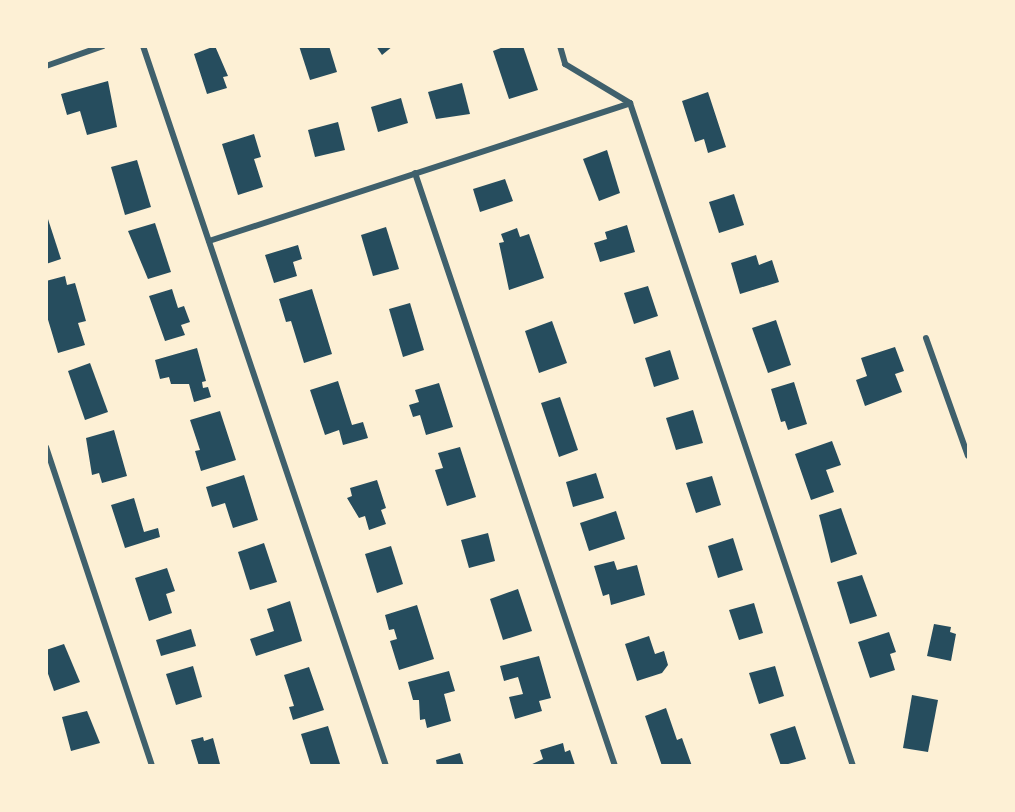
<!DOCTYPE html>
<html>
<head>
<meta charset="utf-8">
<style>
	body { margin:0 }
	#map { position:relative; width:1015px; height:812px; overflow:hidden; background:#fdf0d5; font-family:Mulish,sans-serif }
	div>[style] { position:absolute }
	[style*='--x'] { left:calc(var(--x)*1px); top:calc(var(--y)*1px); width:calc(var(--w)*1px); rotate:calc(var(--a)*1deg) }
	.building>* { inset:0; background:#264d5e }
	.minor>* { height:6px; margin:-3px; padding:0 3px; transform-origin:3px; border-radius:3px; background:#3f606c }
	span { translate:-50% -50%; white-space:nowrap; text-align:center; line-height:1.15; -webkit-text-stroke:5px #fdf0d5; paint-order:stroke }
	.frame { position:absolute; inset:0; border:48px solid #fdf0d5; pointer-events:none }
</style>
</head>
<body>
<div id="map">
	<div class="building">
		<i style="clip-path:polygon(215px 46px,228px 76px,223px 77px,227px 88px,207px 94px,194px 54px)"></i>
		<i style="clip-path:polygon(299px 46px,329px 46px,337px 72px,310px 80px)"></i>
		<i style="clip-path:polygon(376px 46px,393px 46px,382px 55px)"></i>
		<i style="clip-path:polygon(506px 46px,523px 46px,538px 90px,509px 99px,493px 51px)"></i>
		<i style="clip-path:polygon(108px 81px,117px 127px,87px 135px,80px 111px,67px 115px,61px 94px)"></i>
		<i style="clip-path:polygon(462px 83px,470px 114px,436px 119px,428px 92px)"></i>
		<i style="clip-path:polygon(708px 92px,726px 147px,708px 153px,704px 139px,695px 142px,682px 101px)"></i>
		<i style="clip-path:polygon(401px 98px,408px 123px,378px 132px,371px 107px)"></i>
		<i style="clip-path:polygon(338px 122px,345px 150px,315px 157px,308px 130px)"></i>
		<i style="clip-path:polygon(254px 134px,261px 157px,254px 159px,263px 187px,238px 195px,222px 144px)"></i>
		<i style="clip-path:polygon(607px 150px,620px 193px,599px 201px,583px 159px)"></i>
		<i style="clip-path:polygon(137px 160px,151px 207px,125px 215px,111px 167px)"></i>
		<i style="clip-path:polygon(505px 179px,513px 201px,480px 212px,473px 189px)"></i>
		<i style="clip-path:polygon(734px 194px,744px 225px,719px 233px,709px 202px)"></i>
		<i style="clip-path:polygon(46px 213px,61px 259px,46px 264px)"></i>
		<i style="clip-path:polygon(155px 223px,171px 272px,148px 279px,128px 231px)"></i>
		<i style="clip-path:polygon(627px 225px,635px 252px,600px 262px,594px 243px,607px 239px,605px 232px)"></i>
		<i style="clip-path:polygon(386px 227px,399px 269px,373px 276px,361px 235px)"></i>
		<i style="clip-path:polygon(517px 228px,520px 237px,529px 234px,544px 278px,509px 290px,499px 243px,504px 242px,501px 234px)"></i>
		<i style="clip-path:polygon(298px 245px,302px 259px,293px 262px,297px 276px,274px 283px,265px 255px)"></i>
		<i style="clip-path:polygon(756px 255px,759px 265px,772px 260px,779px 282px,740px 294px,731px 263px)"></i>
		<i style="clip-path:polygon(65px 276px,67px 285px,75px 283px,86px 321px,78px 323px,85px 345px,58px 353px,46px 313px,46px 281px)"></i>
		<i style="clip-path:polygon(648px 286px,658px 316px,634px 324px,624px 293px)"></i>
		<i style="clip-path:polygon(172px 289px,178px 308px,184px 306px,190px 322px,181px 325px,185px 335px,165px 341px,149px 296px)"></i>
		<i style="clip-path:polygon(312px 289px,332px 354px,304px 363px,291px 321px,286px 322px,279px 299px)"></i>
		<i style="clip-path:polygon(410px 303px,424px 350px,403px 357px,389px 309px)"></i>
		<i style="clip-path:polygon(776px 320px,791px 365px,768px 373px,752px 328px)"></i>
		<i style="clip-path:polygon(552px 321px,567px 363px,539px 373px,525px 331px)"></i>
		<i style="clip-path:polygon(895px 347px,904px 371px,895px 374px,902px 392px,865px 406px,856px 380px,867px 376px,861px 358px)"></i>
		<i style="clip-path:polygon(197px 348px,206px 381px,202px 382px,203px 388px,208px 387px,211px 397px,194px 402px,189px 384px,171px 384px,169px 377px,160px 379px,155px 360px)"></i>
		<i style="clip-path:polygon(670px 350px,679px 379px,654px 387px,645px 358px)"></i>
		<i style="clip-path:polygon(90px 363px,108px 412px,85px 420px,68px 371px)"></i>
		<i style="clip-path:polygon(338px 381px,352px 425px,363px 422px,368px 438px,343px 445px,339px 430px,325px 435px,310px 390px)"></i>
		<i style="clip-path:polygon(794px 382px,807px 424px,788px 430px,785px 421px,781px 422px,771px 389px)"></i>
		<i style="clip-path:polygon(439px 383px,453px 427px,426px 435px,420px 415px,413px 417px,409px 405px,419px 402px,415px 390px)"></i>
		<i style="clip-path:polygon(560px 397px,578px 450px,559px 457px,541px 403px)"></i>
		<i style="clip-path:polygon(693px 410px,703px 443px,676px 450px,666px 418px)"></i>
		<i style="clip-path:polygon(220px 411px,236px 460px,201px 471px,195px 451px,200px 450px,190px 420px)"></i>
		<i style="clip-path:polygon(114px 430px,127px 476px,102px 483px,99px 473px,92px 475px,86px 438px)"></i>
		<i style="clip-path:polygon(832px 441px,841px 465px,826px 470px,834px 492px,811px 500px,795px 454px)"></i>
		<i style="clip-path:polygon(460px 447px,476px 497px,447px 506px,435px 470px,443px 468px,438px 453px)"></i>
		<i style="clip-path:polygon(596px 473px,604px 498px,573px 507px,566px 482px)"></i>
		<i style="clip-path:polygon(244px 475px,258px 520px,233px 528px,225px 503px,212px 507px,206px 487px)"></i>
		<i style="clip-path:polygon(712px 476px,721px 505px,696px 513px,686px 483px)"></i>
		<i style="clip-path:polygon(377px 480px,386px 508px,381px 510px,386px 524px,369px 530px,365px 516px,359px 518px,347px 498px,352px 496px,350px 488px)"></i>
		<i style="clip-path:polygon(134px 498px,144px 532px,158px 528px,160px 537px,125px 548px,111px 505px)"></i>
		<i style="clip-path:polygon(841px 508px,857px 554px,831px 563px,819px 515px)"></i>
		<i style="clip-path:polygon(616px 511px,625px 539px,589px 551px,580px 523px)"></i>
		<i style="clip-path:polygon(488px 533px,495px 561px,469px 568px,461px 540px)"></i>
		<i style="clip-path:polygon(733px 538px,743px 570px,718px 578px,708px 546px)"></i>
		<i style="clip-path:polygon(264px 543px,277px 582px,250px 590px,238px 552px)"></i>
		<i style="clip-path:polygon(391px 546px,403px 584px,377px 593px,365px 554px)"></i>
		<i style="clip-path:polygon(614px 561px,617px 570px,637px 565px,645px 595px,611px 605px,609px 594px,603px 596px,594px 566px)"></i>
		<i style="clip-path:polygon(167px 568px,175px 591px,166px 594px,172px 613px,149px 621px,135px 578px)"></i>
		<i style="clip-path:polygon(862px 575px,877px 616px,850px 624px,837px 582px)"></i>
		<i style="clip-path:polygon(518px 589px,532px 631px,503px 640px,490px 599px)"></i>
		<i style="clip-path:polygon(290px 601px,302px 641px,256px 656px,250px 639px,274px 631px,267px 609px)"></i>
		<i style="clip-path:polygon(754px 603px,763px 633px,739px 640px,729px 610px)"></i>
		<i style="clip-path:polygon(417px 605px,434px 659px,399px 670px,390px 641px,397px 639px,394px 629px,389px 630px,385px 615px)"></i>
		<i style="clip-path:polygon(934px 624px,951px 627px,950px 632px,956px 634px,951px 661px,927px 656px)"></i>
		<i style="clip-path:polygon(191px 629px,196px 646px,161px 656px,156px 640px)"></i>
		<i style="clip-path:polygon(889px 632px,896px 652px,890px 654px,895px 670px,870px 678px,858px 642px)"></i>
		<i style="clip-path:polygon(649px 636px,655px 654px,664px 651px,668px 665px,662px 673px,637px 681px,625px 644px)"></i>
		<i style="clip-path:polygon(64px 644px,80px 682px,54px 691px,46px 668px,46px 650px)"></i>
		<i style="clip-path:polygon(539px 656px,551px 698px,539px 701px,542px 711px,515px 719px,509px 697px,523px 694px,518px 677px,504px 681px,500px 666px)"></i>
		<i style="clip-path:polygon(193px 666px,202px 697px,176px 705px,166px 674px)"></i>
		<i style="clip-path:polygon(775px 666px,784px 696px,759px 704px,749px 673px)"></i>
		<i style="clip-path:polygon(309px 667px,324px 710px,293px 720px,289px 707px,294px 706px,284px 675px)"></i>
		<i style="clip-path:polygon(449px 671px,455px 691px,444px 694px,451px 721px,427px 728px,425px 719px,420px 720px,419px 700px,413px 700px,408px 682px)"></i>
		<i style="clip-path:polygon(912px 695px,938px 700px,928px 752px,903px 748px)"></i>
		<i style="clip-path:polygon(666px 708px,677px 740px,682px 738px,692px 766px,662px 766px,645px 716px)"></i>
		<i style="clip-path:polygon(87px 711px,100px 743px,71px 751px,62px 717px)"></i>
		<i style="clip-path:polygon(328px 726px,340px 764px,311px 766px,301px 734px)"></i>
		<i style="clip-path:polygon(795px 726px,806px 759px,781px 766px,770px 734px)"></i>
		<i style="clip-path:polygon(203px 737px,204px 741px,213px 738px,220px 764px,199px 766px,191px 740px)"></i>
		<i style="clip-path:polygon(563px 743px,565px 752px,570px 750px,575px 765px,528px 766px,543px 759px,540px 750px)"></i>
		<i style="clip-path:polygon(460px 753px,464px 766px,437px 766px,436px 760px)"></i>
	</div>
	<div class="minor">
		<i style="--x:143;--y:46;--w:760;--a:71.35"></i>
		<i style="--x:560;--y:46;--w:19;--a:74"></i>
		<i style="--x:565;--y:64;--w:76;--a:31"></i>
		<i style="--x:630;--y:103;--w:699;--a:71.41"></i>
		<i style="--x:46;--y:66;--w:60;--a:-19.3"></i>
		<i style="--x:415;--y:173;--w:626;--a:71.36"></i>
		<i style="--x:209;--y:241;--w:443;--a:-18.1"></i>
		<i style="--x:926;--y:338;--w:125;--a:70.4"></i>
		<i style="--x:46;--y:447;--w:336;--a:71.6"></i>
	</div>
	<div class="frame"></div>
</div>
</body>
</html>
